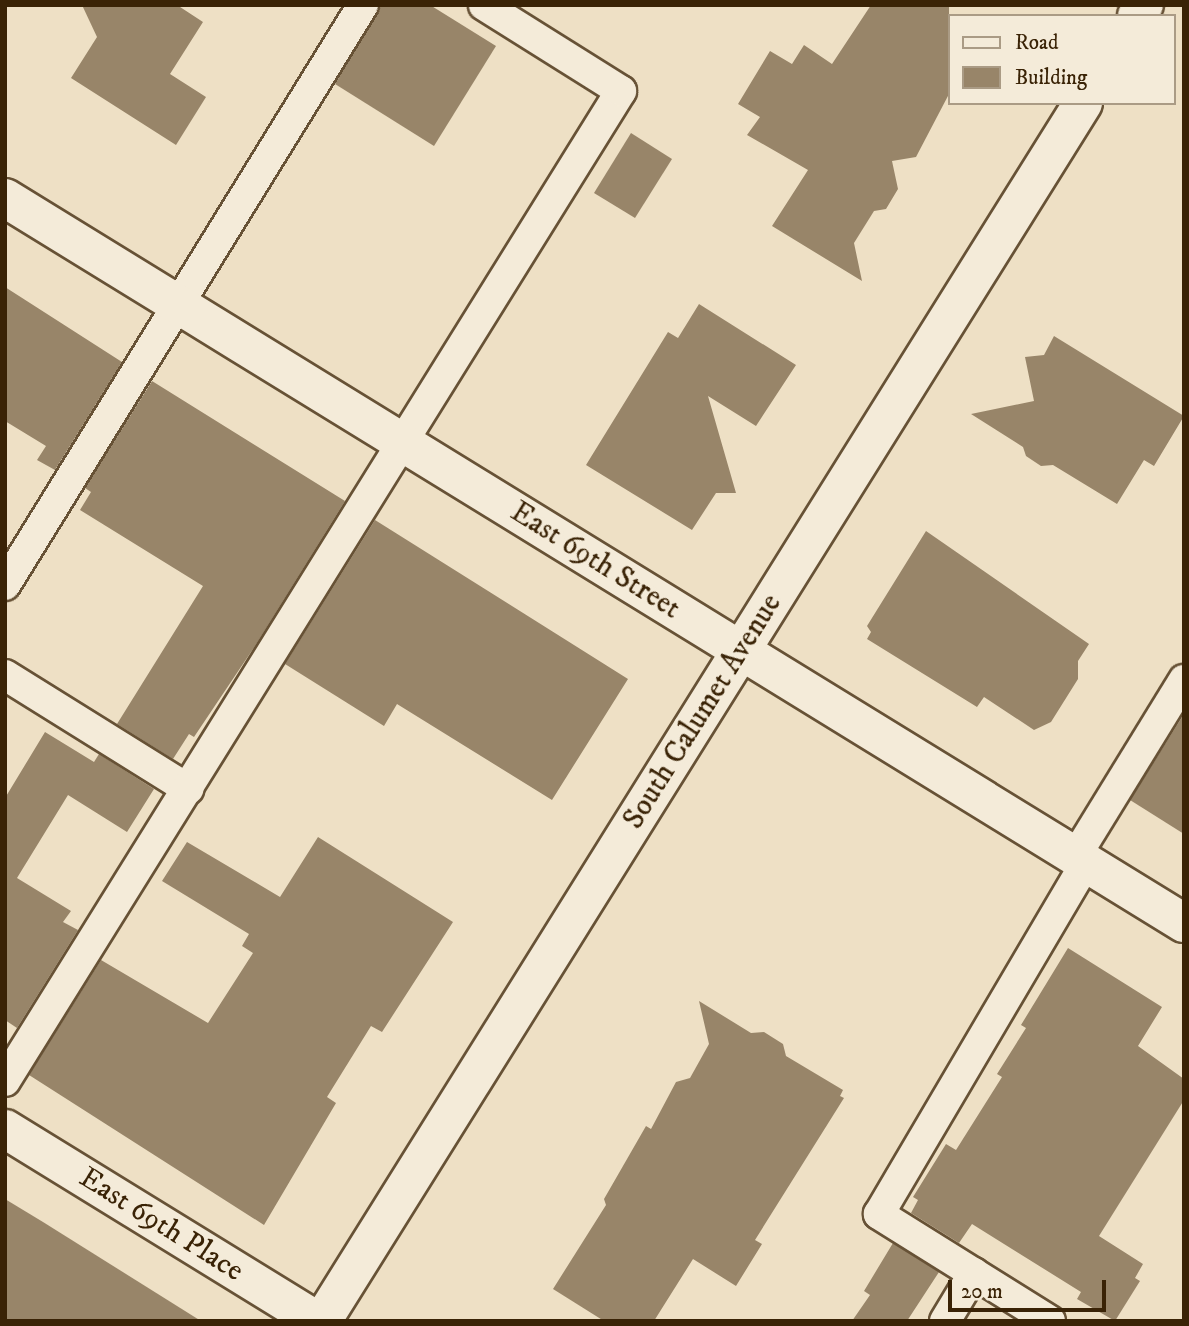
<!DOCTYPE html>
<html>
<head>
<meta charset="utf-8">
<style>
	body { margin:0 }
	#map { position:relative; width:1189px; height:1326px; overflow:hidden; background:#eee0c5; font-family:"IM FELL DW Pica",serif }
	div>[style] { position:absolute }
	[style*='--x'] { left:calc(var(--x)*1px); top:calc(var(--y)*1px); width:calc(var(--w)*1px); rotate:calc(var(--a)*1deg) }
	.building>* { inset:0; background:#988569 }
	.roads { filter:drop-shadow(2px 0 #675236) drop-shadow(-2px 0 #675236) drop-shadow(0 2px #675236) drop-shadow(0 -2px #675236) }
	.lane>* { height:30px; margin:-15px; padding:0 15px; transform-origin:15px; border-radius:15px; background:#f4ebd9 }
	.street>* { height:38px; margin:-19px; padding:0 19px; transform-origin:19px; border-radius:19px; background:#f4ebd9 }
	.secondary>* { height:38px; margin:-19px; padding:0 19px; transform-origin:19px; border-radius:19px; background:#f4ebd9 }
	span { translate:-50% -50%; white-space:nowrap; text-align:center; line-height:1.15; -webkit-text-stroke:6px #f4ebd9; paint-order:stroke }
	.street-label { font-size:30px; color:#3a2306 }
	.frame { position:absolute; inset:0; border:7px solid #3a2306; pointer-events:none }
	.legend { position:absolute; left:948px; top:14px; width:228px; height:91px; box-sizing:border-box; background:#f4ebd9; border:2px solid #aa9b85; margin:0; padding:9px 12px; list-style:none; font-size:21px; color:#3a2306 }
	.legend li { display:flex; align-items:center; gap:14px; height:35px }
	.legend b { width:35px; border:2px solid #aa9b85 }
	.scale { position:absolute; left:948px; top:1280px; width:158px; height:32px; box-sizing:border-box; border:4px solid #3a2306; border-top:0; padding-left:9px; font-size:21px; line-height:24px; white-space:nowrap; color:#3a2306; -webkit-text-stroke:5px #f4ebd9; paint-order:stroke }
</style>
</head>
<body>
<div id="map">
	<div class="building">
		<i style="clip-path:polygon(82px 5px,177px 5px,203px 22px,170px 74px,206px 97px,176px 145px,71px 78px,97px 37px)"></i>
		<i style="clip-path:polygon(380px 5px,430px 5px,496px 46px,434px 146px,335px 84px)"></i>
		<i style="clip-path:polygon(871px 5px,949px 5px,949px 94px,916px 157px,892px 161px,898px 189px,886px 209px,874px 211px,854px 243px,862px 281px,772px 226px,808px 170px,747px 135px,760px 117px,738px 104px,770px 51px,792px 64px,804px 45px,832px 64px)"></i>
		<i style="clip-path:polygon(631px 133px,672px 159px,635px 218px,594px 193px)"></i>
		<i style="clip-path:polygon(5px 287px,122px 362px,55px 470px,37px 460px,46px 446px,5px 421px)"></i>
		<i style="clip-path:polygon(699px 304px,796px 365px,756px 426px,708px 396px,736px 493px,716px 493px,692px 530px,586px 465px,668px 332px,678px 338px)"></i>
		<i style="clip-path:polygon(1054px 336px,1184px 416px,1154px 466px,1144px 460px,1117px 504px,1053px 465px,1041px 466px,1026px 456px,1023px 447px,971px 414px,1034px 401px,1025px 357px,1044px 355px)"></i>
		<i style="clip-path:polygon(152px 381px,345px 501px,255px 646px,194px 737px,189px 734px,173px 759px,117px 724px,203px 586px,80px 510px,91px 492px,85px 488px)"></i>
		<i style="clip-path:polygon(375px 520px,628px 679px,552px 800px,397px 704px,384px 726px,285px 664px)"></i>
		<i style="clip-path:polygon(926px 531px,1089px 644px,1078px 661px,1078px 679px,1051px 722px,1034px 730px,984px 697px,977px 707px,867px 639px,871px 632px,867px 626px)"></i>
		<i style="clip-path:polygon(1184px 714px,1184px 834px,1130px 800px)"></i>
		<i style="clip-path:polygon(45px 732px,94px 762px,99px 754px,154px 789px,127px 832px,68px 795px,17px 878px,71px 911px,63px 922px,78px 930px,17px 1028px,5px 1020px,5px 798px)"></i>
		<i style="clip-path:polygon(318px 837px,453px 922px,382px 1032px,371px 1026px,327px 1097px,336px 1103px,264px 1225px,29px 1075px,101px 960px,208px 1023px,253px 953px,242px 946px,249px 934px,162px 881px,187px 842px,280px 897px)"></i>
		<i style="clip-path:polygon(1068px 948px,1162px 1007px,1138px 1046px,1184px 1079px,1184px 1100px,1099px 1236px,1143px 1264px,1135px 1278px,1140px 1281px,1115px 1321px,1077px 1299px,1081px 1292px,972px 1224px,959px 1243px,911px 1213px,918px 1200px,913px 1197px,946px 1144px,956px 1150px,1002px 1077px,997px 1074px,1026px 1028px,1021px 1025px)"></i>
		<i style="clip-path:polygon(699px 1001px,751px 1033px,764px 1032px,783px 1044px,786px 1056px,843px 1090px,840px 1096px,844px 1098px,755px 1240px,762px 1244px,736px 1286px,693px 1259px,654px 1321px,604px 1321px,553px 1289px,606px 1205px,604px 1199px,646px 1126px,651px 1129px,676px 1082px,690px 1078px,709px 1044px)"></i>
		<i style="clip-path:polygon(5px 1199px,43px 1222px,201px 1321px,5px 1321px)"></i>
		<i style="clip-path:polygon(893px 1243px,939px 1272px,907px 1321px,852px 1321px,870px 1295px,864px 1291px)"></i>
	</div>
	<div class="roads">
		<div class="lane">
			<i style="--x:5;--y:585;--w:682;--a:-58.32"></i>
			<i style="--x:5;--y:675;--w:216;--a:31.9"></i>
			<i style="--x:1075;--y:857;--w:208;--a:-58.4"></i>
			<i style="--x:5;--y:1081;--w:1166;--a:-58.11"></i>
			<i style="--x:621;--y:91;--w:162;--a:-147.9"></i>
			<i style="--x:945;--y:1321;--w:56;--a:-58.9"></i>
			<i style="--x:1050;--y:1321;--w:202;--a:-148"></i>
			<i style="--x:879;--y:1214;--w:407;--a:-59.5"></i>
		</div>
		<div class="street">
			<i style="--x:1137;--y:16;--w:13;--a:-58"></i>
			<i style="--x:5;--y:1129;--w:366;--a:31.6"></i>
			<i style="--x:322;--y:1321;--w:1436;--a:-58"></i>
		</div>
		<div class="secondary">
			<i style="--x:5;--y:198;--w:1384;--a:31.59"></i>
		</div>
	</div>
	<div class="street-label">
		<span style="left:595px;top:561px;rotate:32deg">East 69th Street</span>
		<span style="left:703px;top:712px;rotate:-58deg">South Calumet Avenue</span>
		<span style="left:161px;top:1225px;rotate:32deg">East 69th Place</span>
	</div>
	<div class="frame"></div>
	<ul class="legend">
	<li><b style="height:9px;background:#f4ebd9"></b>Road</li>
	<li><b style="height:19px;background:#988569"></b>Building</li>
	</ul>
	<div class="scale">20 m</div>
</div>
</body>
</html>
